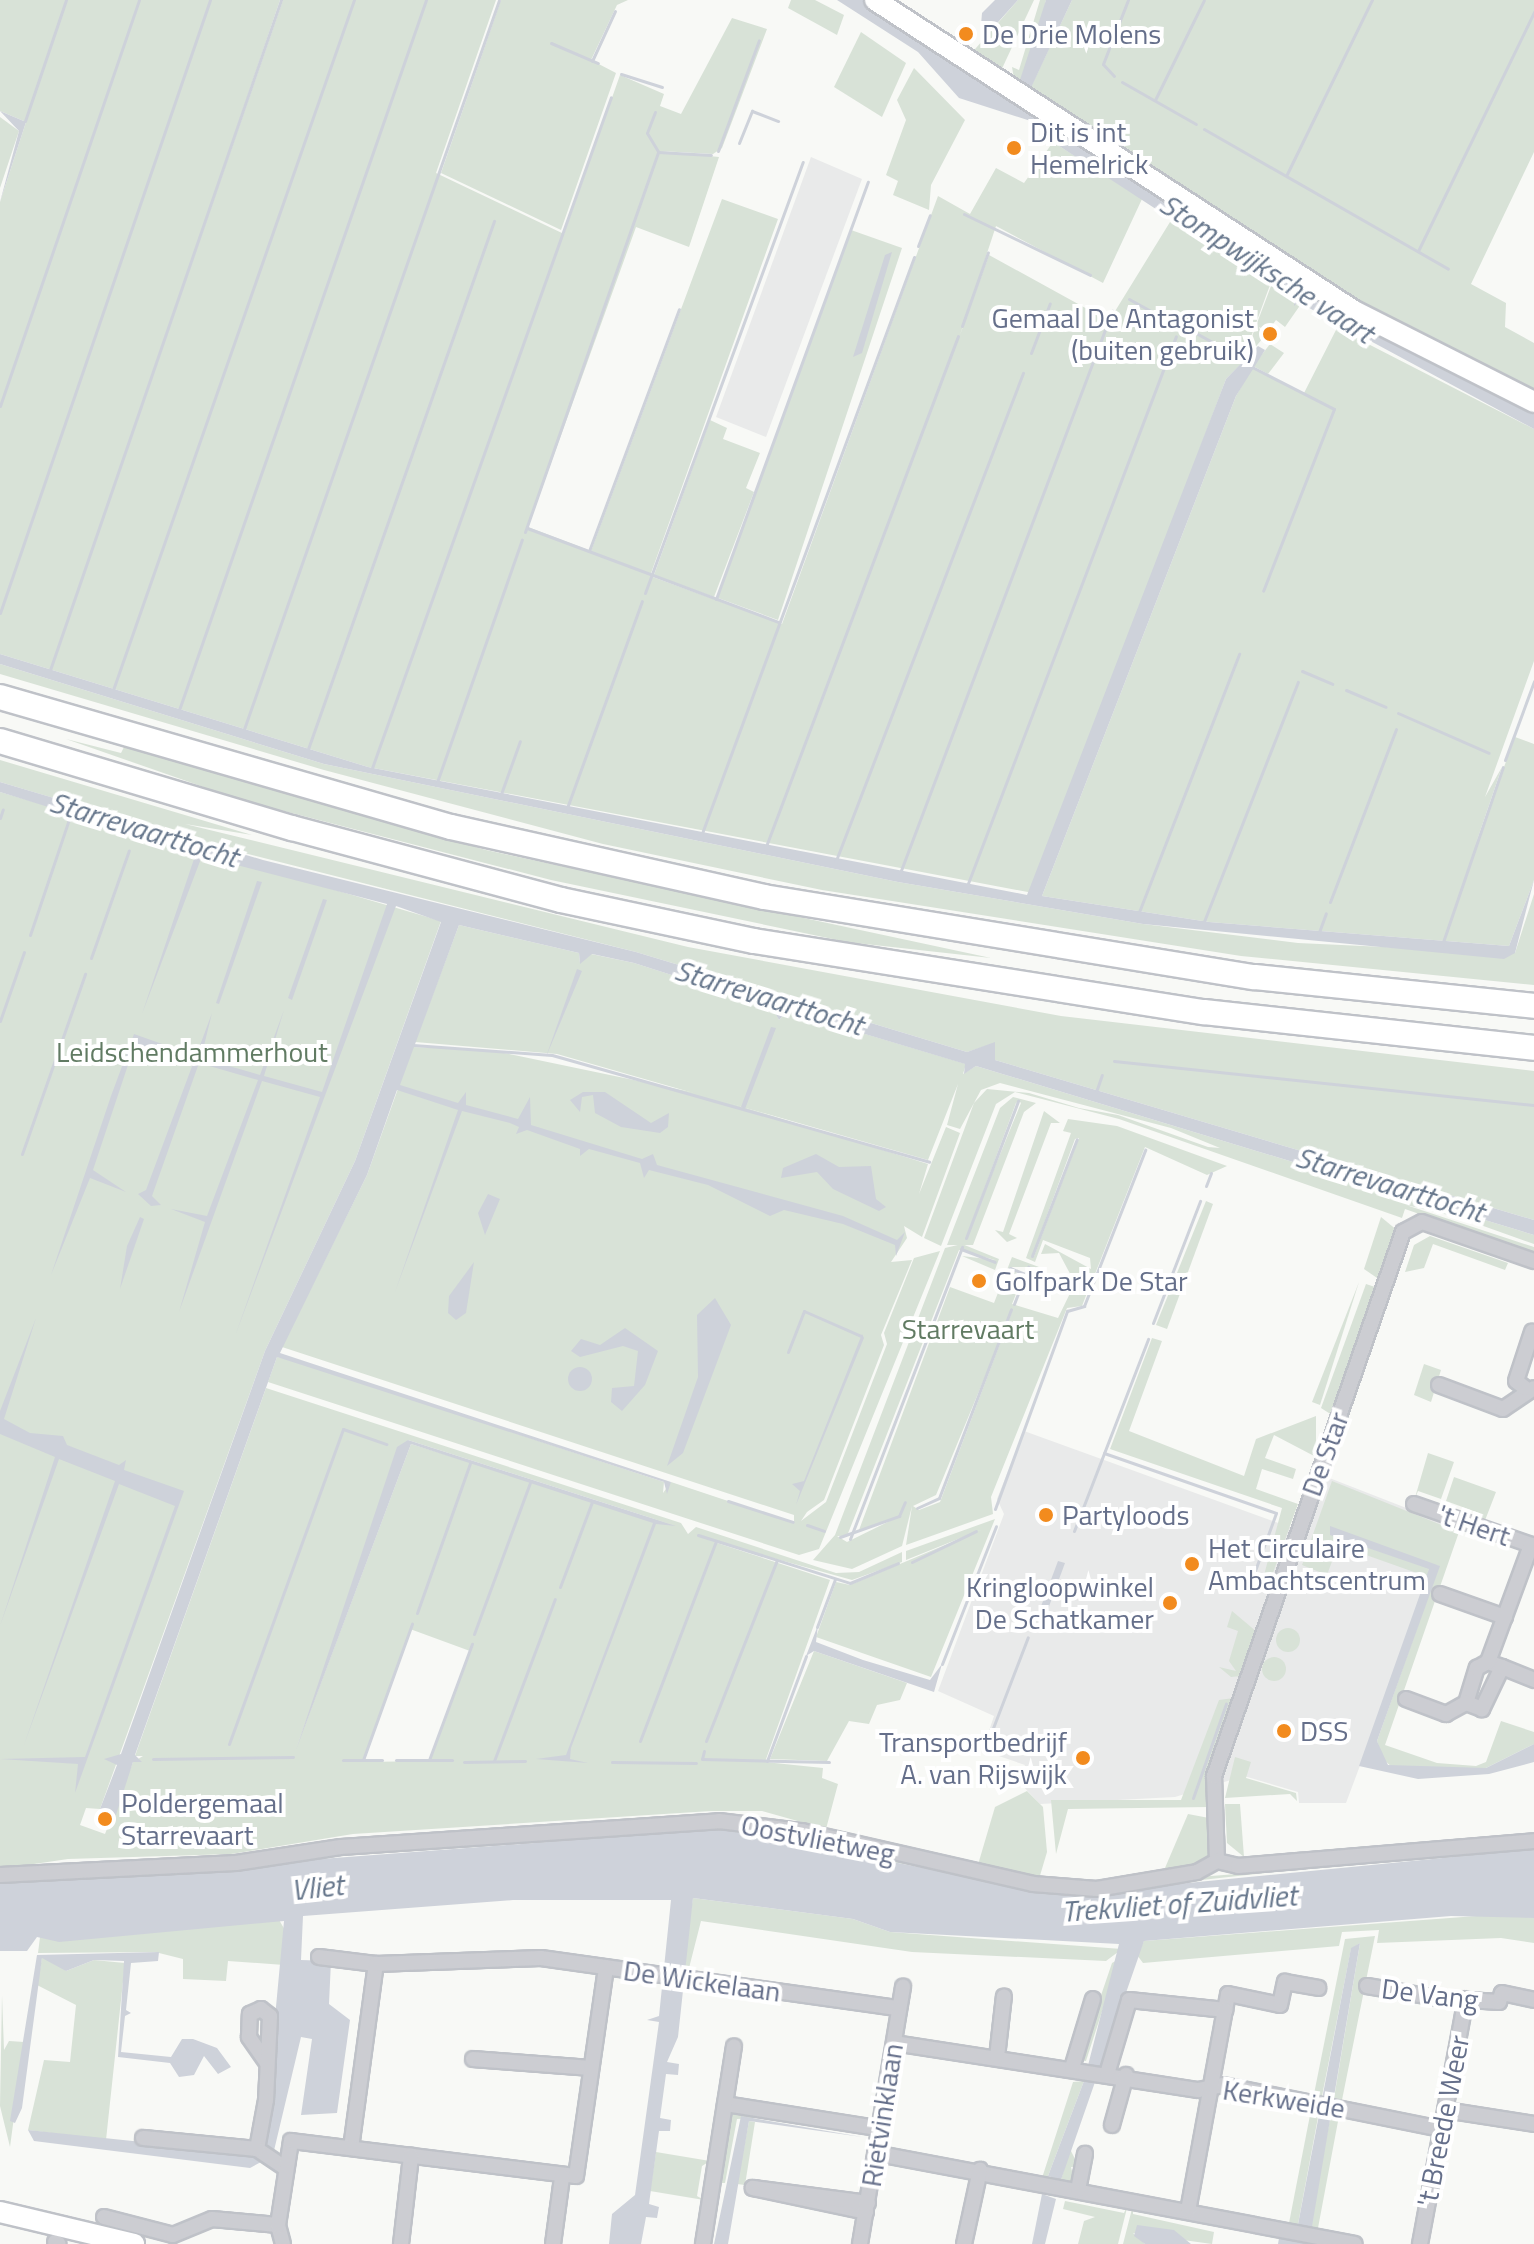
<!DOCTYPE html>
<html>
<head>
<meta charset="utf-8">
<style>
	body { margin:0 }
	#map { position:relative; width:1534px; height:2244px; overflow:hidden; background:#f8f9f6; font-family:"Titillium Web",sans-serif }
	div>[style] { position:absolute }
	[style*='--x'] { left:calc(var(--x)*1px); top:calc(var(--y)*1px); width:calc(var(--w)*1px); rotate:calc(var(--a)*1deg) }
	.built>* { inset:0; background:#e9eaea }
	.green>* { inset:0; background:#d8e2d7 }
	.round { border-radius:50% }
	.water>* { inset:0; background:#ced2da }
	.stream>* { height:3px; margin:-1.5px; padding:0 1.5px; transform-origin:1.5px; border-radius:1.5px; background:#ced2da }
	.roads { filter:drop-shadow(2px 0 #bfc2c8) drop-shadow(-2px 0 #bfc2c8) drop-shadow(0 2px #bfc2c8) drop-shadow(0 -2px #bfc2c8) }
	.street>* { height:14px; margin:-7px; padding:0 7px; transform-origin:7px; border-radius:7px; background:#cccdd2 }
	.secondary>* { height:20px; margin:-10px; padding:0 10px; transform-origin:10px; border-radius:10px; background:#fff }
	.highway>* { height:24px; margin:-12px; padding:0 12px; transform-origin:12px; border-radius:12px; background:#fff }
	.dots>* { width:22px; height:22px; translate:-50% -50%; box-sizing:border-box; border:4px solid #fff; border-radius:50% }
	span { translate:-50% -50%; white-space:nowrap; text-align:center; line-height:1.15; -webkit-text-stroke:8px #fff; paint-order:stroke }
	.poi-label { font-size:28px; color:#656f8a }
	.left { translate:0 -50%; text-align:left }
	.right { translate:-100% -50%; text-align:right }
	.park-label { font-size:28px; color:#617b63 }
	.street-label { font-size:28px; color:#656f8a }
	.water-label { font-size:30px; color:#67778c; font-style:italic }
</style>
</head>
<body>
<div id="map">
	<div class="built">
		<i style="clip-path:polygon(811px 157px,862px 179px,766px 437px,716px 417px)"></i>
		<i style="clip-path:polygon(1024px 1431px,1295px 1529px,1314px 1472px,1450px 1525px,1346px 1803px,1299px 1803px,1298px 1792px,1244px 1776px,1175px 1797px,1040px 1804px,1020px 1783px,1025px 1765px,996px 1755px,999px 1745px,986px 1740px,994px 1716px,938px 1691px,1004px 1514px,997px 1499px)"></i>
	</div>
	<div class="green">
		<i style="clip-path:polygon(0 0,280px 0,143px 404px,283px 0,496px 0,436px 173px,564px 234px,620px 75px,664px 94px,660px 106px,681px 114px,732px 18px,767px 29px,722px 148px,713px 154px,660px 151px,719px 157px,689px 247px,636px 227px,528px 527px,591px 551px,722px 199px,778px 219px,650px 576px,782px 624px,938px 196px,970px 214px,996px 168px,1024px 183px,1053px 142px,1142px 199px,1103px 283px,996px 226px,960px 335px,989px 255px,1109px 321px,1170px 222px,1270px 285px,1241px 364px,1226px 379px,1033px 893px,368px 767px,0 654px,0 202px,26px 122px,0 111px)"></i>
		<i style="clip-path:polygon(501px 0,628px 0,617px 5px,591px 60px,616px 73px,561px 230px,441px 173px)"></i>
		<i style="clip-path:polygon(791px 0,815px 0,844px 15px,837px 35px,788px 8px)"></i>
		<i style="clip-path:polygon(1018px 0,1034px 0,999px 75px,969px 56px)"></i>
		<i style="clip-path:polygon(1040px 0,1046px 0,1030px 89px,1072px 0,1534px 0,1534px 152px,1471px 284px,1506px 303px,1505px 327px,1534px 343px,1534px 394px,1346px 296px,1113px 139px,1015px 85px,1012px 67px,1019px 70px)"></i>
		<i style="clip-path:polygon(861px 32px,906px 63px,882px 117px,834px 87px)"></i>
		<i style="clip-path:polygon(914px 68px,965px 120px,931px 185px,929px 210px,893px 195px,898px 181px,886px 175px,906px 120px,897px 100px)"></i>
		<i style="clip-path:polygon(0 117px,19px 131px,0 188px)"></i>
		<i style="clip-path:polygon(851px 230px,902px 248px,778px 620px,718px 598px)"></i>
		<i style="clip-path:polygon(1271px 286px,1301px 304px,1285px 327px,1276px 320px,1268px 331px,1259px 327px,1263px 338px,1242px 363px)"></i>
		<i style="clip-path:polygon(1337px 328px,1534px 429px,1534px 661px,1485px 797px,1502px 767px,1475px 846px,1515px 737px,1534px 744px,1534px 880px,1509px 946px,1209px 922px,1042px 896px,1236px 396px,1252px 368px,1304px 393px)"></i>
		<i style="clip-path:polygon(1270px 344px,1284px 353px,1268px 374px,1253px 366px)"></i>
		<i style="clip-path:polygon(710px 420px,727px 428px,723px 439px,760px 453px,746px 488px,754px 492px,714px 597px,654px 575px)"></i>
		<i style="clip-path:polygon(0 664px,324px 764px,898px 882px,1143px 924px,1298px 943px,1515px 953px,1534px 894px,1534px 985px,1241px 956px,822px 890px,603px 844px,324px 770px,0 674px)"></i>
		<i style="clip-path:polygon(66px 739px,121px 753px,124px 747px,486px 850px,991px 958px,847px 942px,551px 880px,238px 799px)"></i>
		<i style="clip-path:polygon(0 760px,252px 835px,185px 824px,688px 947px,1061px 1016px,1534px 1071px,1534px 1220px,995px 1060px,995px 1043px,967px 1052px,636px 952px,201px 842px,0 782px)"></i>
		<i style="clip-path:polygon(evenodd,0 792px,441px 921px,355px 1161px,265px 1351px,100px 1809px,86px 1808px,80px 1825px,105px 1834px,133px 1762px,143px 1756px,135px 1756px,266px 1388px,681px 1523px,688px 1534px,696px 1527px,836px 1573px,859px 1572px,902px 1552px,902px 1562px,852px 1580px,711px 1541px,830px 1580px,765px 1762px,823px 1768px,822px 1778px,838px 1784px,826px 1829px,762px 1811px,711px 1811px,353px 1834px,231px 1854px,68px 1859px,0 1869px,0 792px,408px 1440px,676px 1526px,411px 1444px,296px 1749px,408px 1440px,0 792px,410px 1629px,470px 1651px,429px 1761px,364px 1762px,410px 1629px)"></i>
		<i style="clip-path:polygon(459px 925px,579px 953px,580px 963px,591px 954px,634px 963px,773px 1007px,779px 1020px,788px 1011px,966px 1064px,963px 1074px,976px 1066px,1534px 1235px,1534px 1244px,1461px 1218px,1406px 1205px,1534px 1247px,1534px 1254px,1405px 1209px,1402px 1218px,1119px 1119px,1015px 1092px,996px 1104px,941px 1246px,924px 1238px,974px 1103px,987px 1089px,1029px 1093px,1079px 1108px,1118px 1115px,1208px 1147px,1220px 1148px,1171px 1128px,1000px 1083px,981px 1090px,960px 1129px,947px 1125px,958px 1084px,928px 1160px,557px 1054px,415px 1042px)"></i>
		<i style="clip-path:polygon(413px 1047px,490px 1050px,701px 1094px,928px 1164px,919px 1194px,946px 1127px,960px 1133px,922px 1237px,904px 1226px,907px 1238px,891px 1262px,912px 1260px,881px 1335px,884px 1345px,824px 1500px,807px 1512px,801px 1521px,826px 1502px,887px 1344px,884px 1333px,914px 1258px,940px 1251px,819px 1549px,799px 1555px,268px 1382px,277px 1357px,285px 1358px,664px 1482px,663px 1493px,671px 1482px,794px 1523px,794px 1515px,282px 1347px,367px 1175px)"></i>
		<i style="clip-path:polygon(evenodd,1013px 1097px,1036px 1103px,1024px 1112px,973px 1245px,947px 1245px,1000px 1108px,1013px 1097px,1019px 1101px,1021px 1103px,966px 1238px,1016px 1103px,1019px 1101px)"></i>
		<i style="clip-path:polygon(1044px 1111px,1060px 1123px,1051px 1123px,1009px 1234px,1017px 1238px,1007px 1242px,995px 1230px,1003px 1232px)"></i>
		<i style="clip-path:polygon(evenodd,1068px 1119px,1117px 1126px,1227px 1166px,1207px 1175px,1145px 1147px,1093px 1279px,1085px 1276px,1080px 1289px,1087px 1293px,1082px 1306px,1067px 1308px,991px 1497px,993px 1514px,906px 1545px,912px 1506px,902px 1546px,852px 1569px,813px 1560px,835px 1535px,945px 1248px,962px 1244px,999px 1259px,995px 1270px,962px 1256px,995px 1260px,959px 1250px,847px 1536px,837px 1536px,847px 1542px,902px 1515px,859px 1530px,950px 1287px,994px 1303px,1012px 1257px,1039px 1267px,1011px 1267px,1022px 1279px,1012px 1304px,1058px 1318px,1075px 1283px,1059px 1253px,1041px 1254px,1045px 1244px,1091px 1269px,1090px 1258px,1043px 1240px,1035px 1262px,1026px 1258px,1071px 1133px,1063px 1131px,1068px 1119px,1079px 1138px,1034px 1256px,1032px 1256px,1075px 1139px,1079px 1138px,1068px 1119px,1013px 1309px,940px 1502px,919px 1510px,913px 1506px,936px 1495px,1013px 1309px)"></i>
		<i style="clip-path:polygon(1206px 1201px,1213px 1204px,1167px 1329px,1156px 1325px)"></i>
		<i style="clip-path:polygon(1381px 1217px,1398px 1231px,1380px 1280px,1364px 1269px)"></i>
		<i style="clip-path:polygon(1430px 1236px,1508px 1263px,1505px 1270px,1433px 1244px,1424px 1268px,1405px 1272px,1414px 1245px)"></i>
		<i style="clip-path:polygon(1359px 1282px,1320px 1405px,1312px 1402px)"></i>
		<i style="clip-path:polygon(1366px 1284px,1378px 1288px,1332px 1415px,1321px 1408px)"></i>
		<i style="clip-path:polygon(1152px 1338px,1162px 1341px,1129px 1431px,1244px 1476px,1256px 1439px,1316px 1416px,1316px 1457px,1274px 1435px,1265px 1458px,1296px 1469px,1293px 1479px,1262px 1469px,1256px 1489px,1298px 1504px,1270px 1581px,1260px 1590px,1282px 1508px,1110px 1449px)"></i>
		<i style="clip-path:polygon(1424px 1364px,1441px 1370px,1431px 1402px,1414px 1395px)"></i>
		<i style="clip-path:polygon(1428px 1453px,1454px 1462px,1441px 1499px,1418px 1491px,1414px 1501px)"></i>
		<i style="clip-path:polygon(1454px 1477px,1496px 1492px,1484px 1523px,1479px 1513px,1446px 1501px)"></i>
		<i style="clip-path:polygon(1332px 1481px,1459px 1532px,1385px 1745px,1437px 1763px,1476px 1766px,1486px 1762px,1501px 1721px,1534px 1732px,1534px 1744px,1486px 1768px,1393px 1768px,1383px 1759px,1377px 1741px,1439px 1566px,1330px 1535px,1429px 1568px,1428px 1577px,1338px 1545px,1327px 1575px,1302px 1565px)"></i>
		<i style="clip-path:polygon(995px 1519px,931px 1677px,816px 1637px,836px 1582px,850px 1585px,983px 1529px,906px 1560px,906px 1551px)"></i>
		<i style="clip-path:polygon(1232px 1611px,1257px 1632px,1241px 1676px,1231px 1677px,1219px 1667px,1236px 1671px,1229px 1661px,1238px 1631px,1227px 1627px)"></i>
		<i class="round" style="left:1276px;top:1628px;width:24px;height:24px"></i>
		<i style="clip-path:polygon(814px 1651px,907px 1683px,900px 1700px,877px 1705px,869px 1724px,849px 1721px,827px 1761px,770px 1759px)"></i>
		<i class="round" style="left:1262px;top:1657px;width:24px;height:24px"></i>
		<i style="clip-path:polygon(1234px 1698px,1212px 1760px,1209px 1807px,1068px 1809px,1056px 1854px,1051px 1800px,1181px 1800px,1219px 1700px)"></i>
		<i style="clip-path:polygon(1235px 1757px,1251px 1762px,1246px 1778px,1296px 1793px,1297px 1801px,1290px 1794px,1225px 1798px)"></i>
		<i style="clip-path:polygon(1027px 1791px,1043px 1807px,1047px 1852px,1039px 1879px,977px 1868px,995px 1807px)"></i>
		<i style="clip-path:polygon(1225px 1804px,1240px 1804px,1244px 1857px,1227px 1843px)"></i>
		<i style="clip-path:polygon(1188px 1814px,1209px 1818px,1210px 1854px,1202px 1864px,1162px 1875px)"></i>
		<i style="clip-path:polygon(689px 1826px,760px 1828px,1044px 1889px,1312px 1868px,1065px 1895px,720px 1829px,342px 1855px,228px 1872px,95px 1875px,303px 1856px)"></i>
		<i style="clip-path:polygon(693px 1898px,853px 1919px,890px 1932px,1122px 1949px,1106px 1961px,912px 1952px,701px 1921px,688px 1972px,681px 1970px)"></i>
		<i style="clip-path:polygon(1503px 1914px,1534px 1918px,1534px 1943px,1501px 1938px,1377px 1943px,1379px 1930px,1342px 1932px,1339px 1946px,1143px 1963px,1137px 1955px,1144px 1941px)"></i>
		<i style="clip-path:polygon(278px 1918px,286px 1932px,284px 1965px,228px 1961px,226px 1981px,183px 1979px,183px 1959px,155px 1952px,38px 1953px,40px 1937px)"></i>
		<i style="clip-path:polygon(1375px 1936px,1342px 2100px,1334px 2098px,1360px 1943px,1351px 1949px,1322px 2096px,1314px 2094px,1345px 1939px)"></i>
		<i style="clip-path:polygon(55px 1959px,66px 1971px,94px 1960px,125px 1963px,106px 2140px,28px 2130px,44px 2060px,70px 2062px,76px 2005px,37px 1985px,42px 1958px)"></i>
		<i style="clip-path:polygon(1119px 1959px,1086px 2061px,1079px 2060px,1112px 1963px)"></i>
		<i style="clip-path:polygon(2px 1995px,4px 2050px,9px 2041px,24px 2042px,10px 2147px,0 2106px)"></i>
		<i style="clip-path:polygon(1084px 2081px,1048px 2176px,1061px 2180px,1070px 2149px,1079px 2167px,1071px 2167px,1075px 2183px,1042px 2178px,1073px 2082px)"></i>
		<i style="clip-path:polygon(731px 2110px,757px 2112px,756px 2118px,737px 2119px,725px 2183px,717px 2183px)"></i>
		<i style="clip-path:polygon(1311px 2110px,1319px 2112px,1298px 2224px,1289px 2223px)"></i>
		<i style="clip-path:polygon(1331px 2114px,1339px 2116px,1318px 2228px,1309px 2227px)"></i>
		<i style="clip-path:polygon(749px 2121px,755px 2122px,745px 2185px,737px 2184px)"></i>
		<i style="clip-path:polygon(656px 2152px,710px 2161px,702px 2166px,697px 2196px,704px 2200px,650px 2191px)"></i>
		<i style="clip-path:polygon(1065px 2201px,1124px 2213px,1128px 2204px,1118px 2244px,1078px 2244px,1084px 2221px,1095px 2217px,1063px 2209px)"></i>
		<i style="clip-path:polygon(1133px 2205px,1133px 2214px,1214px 2232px,1212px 2244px,1133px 2233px,1145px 2244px,1123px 2244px)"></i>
	</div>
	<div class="water">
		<i style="clip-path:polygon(837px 0,866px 0,1011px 96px,1534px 408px,1534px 429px,1298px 302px,1294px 306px,1294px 299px,1053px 142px,1043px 125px,959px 98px,918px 52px)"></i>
		<i style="clip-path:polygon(995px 0,1018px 0,991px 30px,981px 25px,982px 13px)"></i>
		<i style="clip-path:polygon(1046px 0,1072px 0,1030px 90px,1019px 83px)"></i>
		<i style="clip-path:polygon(0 111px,26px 122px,0 202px,19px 131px)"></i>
		<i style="clip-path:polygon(892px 252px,862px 353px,853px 357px,885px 255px)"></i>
		<i style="clip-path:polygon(1258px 346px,1265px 350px,1236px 396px,1042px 896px,1209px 922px,1509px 946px,1534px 880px,1515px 953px,1504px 959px,1143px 924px,898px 882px,324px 764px,0 664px,0 654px,368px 767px,1027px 895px,1226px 379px)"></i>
		<i style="clip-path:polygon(0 782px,263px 860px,636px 952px,967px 1052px,995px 1042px,995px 1060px,1534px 1220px,1534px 1235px,976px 1066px,964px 1074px,965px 1064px,788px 1011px,779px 1020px,772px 1007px,634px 963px,592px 954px,580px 964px,579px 953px,459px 925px,400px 1085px,458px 1103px,466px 1092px,466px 1105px,518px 1119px,530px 1097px,531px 1125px,642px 1159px,653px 1154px,657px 1165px,843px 1216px,897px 1240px,905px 1232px,896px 1256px,895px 1245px,843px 1224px,784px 1210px,770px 1216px,708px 1185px,649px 1170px,644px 1178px,640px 1163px,589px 1149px,580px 1156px,580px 1149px,527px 1130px,516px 1134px,519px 1127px,510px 1123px,462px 1111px,395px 1292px,458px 1110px,397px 1090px,367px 1175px,280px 1353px,671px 1482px,667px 1494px,664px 1482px,277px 1357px,135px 1755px,142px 1762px,133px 1762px,116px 1815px,100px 1809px,117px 1765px,104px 1759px,121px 1754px,265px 1351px,355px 1161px,441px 922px,396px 906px,235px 1336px,320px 1097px,262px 1081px,179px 1312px,205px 1222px,171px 1209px,207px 1216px,258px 1080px,199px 1063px,152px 1196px,161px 1205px,151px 1206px,138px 1194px,146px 1190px,194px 1061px,134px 1047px,93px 1170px,126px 1192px,90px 1178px,51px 1275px,111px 1096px,134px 1034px,196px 1056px,212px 1013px,201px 1058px,260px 1075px,284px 1010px,264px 1076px,322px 1092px,387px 904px,202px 856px,142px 1014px,196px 853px,0 792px)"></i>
		<i style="clip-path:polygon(257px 881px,262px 882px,219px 1004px,216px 1003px)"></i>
		<i style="clip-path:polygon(323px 899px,327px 900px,292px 1000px,288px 998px)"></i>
		<i style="clip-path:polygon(577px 969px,582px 971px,546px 1057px,547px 1054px)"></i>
		<i style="clip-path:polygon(771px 1027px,776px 1028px,745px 1109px,741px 1107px)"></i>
		<i style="clip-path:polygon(583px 1092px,605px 1092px,651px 1123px,669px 1113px,668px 1127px,660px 1133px,621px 1127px,595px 1113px,593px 1095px,582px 1097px,580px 1112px,570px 1100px)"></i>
		<i style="clip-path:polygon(816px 1154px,839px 1167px,871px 1166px,876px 1199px,886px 1207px,879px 1211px,833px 1189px,817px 1172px,781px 1178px,783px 1168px)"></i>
		<i style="clip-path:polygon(488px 1194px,500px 1199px,485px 1235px,478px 1213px)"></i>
		<i style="clip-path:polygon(140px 1217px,144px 1219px,120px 1289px,127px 1246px)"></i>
		<i style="clip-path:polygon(474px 1262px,466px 1313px,456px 1320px,448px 1313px,449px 1296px)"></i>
		<i style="clip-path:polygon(715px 1298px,731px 1325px,683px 1453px,667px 1466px,698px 1377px,697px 1315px)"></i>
		<i style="clip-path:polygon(36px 1318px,4px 1419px,30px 1433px,63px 1436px,67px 1445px,119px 1465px,126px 1460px,124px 1470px,184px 1491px,75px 1793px,78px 1764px,0 1759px,85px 1757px,175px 1506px,119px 1484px,24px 1745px,115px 1481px,59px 1459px,0 1626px,55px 1457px,0 1434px,0 1411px)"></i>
		<i style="clip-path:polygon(625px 1328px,658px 1351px,645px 1385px,622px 1411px,611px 1402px,612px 1388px,634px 1386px,638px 1351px,623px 1346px,580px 1357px,571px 1351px,581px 1339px,600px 1345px)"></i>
		<i style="clip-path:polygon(862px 1334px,864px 1338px,796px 1505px,800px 1491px,792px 1484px,804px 1481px)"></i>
		<i class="round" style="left:568px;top:1367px;width:24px;height:24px"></i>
		<i style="clip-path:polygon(408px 1440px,676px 1526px,656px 1524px,571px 1748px,570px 1759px,588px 1763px,536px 1759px,566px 1755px,653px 1523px,411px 1444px,296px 1750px,397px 1447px)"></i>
		<i style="clip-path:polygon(1330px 1526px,1440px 1566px,1377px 1741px,1388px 1765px,1486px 1768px,1534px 1744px,1534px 1762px,1489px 1774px,1418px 1779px,1359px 1766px,1429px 1569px,1330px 1535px)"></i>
		<i style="clip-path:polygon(1058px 1561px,1065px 1563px,1044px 1620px,1037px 1617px)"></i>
		<i style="clip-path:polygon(818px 1625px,816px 1642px,863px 1660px,930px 1680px,942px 1664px,934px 1692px,814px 1651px,806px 1656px)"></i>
		<i style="clip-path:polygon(720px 1829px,1065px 1895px,1534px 1849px,1534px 1918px,1451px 1916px,1144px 1941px,1061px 2180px,1048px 2176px,1084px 2081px,1119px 1944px,890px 1932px,853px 1919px,693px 1898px,678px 2037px,667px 2062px,679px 2064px,678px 2075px,666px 2074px,660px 2118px,671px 2120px,670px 2131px,659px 2131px,649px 2204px,659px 2207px,657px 2218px,646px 2217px,641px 2244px,609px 2244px,612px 2214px,635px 2195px,659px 2022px,647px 2020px,659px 2016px,671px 1900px,513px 1900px,303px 1916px,301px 1960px,331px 1961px,329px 2004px,350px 2020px,337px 2113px,301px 2115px,312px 2039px,301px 2037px,272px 2159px,263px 2146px,284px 1921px,59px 1942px,37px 1937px,27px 1951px,0 1951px,0 1883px)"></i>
		<i style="clip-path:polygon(1360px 1943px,1309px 2244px,1278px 2244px,1279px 2238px,1295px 2240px,1351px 1948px)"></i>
		<i style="clip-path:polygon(159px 1952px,158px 1961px,131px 1963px,126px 2010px,131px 2013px,125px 2016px,121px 2052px,171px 2057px,182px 2039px,193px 2039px,217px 2048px,231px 2067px,218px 2074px,204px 2056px,194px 2075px,179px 2077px,170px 2063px,118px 2057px,124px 1961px,94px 1960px,66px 1971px,42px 1958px,22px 2108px,15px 2123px,10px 2121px,37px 1955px)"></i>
		<i style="clip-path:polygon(741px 2116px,862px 2137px,749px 2121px,728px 2244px,714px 2244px)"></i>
		<i style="clip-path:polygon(28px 2130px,257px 2154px,261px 2162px,250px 2168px,34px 2141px)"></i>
		<i style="clip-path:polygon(1042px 2194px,1056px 2199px,1045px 2244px,1032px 2244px)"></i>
		<i style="clip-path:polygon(1137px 2225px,1174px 2230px,1191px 2244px,1145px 2244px,1134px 2236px)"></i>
	</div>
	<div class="stream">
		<i style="--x:551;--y:43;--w:51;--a:23.1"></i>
		<i style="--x:592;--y:61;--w:55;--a:-65.3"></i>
		<i style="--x:621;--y:74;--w:43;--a:17.6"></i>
		<i style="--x:1114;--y:76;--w:16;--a:-133"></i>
		<i style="--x:1103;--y:64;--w:69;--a:-68.7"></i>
		<i style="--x:1122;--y:82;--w:85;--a:29.6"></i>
		<i style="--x:1155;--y:100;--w:111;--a:-63.9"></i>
		<i style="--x:655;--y:112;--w:22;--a:111"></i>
		<i style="--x:647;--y:133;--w:21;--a:59"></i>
		<i style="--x:25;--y:121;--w:128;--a:-71.3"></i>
		<i style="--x:1204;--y:129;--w:281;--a:29.8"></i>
		<i style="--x:739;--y:143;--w:35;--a:-68"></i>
		<i style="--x:752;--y:111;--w:28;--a:21"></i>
		<i style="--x:718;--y:151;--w:118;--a:-69.7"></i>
		<i style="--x:1287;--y:174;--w:194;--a:-64"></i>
		<i style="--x:964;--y:214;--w:140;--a:25.8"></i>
		<i style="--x:918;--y:246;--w:33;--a:-69"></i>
		<i style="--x:1418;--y:251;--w:266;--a:-64.1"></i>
		<i style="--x:1129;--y:299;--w:58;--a:28.8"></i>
		<i style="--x:962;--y:326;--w:78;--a:-70.6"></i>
		<i style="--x:1194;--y:332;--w:46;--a:28.8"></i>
		<i style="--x:1031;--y:353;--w:53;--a:-69.2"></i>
		<i style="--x:1252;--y:367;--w:92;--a:27.1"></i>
		<i style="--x:1334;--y:409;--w:195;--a:111.3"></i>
		<i style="--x:0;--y:406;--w:429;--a:-71.1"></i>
		<i style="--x:527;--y:528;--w:268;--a:20.5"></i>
		<i style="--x:525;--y:532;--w:403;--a:-70.7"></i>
		<i style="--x:658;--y:152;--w:53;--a:3.2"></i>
		<i style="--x:589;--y:551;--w:258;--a:-69.6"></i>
		<i style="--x:645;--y:593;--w:459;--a:-69.9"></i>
		<i style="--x:716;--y:599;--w:444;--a:-70"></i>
		<i style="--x:0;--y:613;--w:648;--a:-71.09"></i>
		<i style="--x:50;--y:670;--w:709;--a:-70.98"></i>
		<i style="--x:1302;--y:671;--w:33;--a:23"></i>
		<i style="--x:113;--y:690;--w:731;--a:-70.75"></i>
		<i style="--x:1346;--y:690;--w:43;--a:23"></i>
		<i style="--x:179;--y:710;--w:752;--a:-70.82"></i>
		<i style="--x:1398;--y:713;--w:99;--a:23.7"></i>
		<i style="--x:243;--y:732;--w:775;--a:-70.72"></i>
		<i style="--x:308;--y:749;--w:560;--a:-70.59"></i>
		<i style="--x:1505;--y:760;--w:84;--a:-69.8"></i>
		<i style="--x:372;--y:768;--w:712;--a:-70.39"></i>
		<i style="--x:436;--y:785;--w:260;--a:-70.7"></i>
		<i style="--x:501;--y:794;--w:56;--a:-70.3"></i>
		<i style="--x:567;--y:808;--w:220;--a:-70.1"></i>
		<i style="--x:0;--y:818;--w:9;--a:-72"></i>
		<i style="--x:701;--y:836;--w:617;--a:-69.8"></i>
		<i style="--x:765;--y:849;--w:548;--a:-69.38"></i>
		<i style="--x:835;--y:863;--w:525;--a:-69.01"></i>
		<i style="--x:900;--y:873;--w:601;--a:-69.33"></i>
		<i style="--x:967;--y:886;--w:588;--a:-69.19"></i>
		<i style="--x:1330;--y:902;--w:185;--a:-69.1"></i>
		<i style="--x:1139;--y:912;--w:277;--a:-68.8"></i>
		<i style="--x:1203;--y:924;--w:260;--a:-68.6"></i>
		<i style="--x:30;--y:935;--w:132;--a:-71.4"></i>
		<i style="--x:1318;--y:935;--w:23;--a:-70"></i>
		<i style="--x:1442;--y:945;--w:188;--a:-71.1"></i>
		<i style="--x:91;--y:958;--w:114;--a:-70.6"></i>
		<i style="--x:0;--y:1021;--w:73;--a:-70.8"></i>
		<i style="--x:413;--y:1045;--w:139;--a:4.1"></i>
		<i style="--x:552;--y:1055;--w:392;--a:15.8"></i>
		<i style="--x:1114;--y:1061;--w:422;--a:6"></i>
		<i style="--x:1096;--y:1092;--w:18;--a:-71"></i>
		<i style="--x:22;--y:1154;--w:191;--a:-70.7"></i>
		<i style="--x:1206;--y:1186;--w:14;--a:-69"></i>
		<i style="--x:966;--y:1238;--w:147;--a:-69.2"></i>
		<i style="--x:961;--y:1249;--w:36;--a:21"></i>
		<i style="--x:1032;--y:1256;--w:125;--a:-69"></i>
		<i style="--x:1010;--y:1268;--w:16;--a:22"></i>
		<i style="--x:1014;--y:1304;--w:40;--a:-69"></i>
		<i style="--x:1153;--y:1323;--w:131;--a:-68.9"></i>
		<i style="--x:788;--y:1352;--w:44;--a:-68.7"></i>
		<i style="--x:804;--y:1311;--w:62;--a:23.7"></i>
		<i style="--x:1104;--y:1453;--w:182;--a:19.2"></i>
		<i style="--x:1276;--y:1513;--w:70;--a:110"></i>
		<i style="--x:728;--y:1501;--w:68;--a:17.9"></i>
		<i style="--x:917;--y:1508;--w:24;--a:-24"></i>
		<i style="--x:939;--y:1498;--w:202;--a:-69.1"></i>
		<i style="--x:995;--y:1509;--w:211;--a:-70"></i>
		<i style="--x:1067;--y:1311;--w:18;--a:-16"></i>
		<i style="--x:1084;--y:1306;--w:168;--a:-68.6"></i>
		<i style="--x:807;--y:1525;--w:18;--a:19"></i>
		<i style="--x:1074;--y:1531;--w:206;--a:-68.9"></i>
		<i style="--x:698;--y:1535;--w:159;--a:17.5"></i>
		<i style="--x:850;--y:1583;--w:52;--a:-22.6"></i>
		<i style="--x:840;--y:1537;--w:63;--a:-19.6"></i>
		<i style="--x:899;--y:1516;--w:15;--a:-67"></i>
		<i style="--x:850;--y:1539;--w:313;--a:-69"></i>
		<i style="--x:912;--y:1562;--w:71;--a:-25.8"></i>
		<i style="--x:560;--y:1587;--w:91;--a:-69.4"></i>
		<i style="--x:417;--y:1613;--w:159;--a:-70.5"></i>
		<i style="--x:817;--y:1627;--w:51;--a:-69.4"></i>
		<i style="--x:474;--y:1634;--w:161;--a:-69.7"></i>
		<i style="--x:942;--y:1664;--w:148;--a:-68.6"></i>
		<i style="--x:640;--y:1741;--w:214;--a:-69.2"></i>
		<i style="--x:706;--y:1741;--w:194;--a:-68.6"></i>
		<i style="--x:988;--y:1741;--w:111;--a:-69"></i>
		<i style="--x:229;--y:1744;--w:335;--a:-70.1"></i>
		<i style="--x:343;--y:1429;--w:46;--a:19.2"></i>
		<i style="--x:704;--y:1751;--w:8;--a:104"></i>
		<i style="--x:702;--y:1759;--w:127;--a:1.4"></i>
		<i style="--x:153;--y:1759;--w:140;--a:-0.8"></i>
		<i style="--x:343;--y:1760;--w:39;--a:0"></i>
		<i style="--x:363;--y:1760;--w:145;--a:-70.2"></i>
		<i style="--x:396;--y:1760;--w:56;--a:0"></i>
		<i style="--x:429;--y:1760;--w:124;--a:-69.7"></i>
		<i style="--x:494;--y:1761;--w:173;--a:-69.4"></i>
		<i style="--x:767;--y:1761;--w:112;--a:-69.6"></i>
		<i style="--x:464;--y:1762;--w:61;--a:-0.9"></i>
		<i style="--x:612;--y:1762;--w:84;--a:0.7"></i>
		<i style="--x:1193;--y:1798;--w:100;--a:-70.7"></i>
	</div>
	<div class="roads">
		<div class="street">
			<i style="--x:1439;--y:1385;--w:68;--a:20.6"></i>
			<i style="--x:1503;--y:1409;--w:37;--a:-34"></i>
			<i style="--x:1525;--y:1388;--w:11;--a:-142"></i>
			<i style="--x:1516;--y:1381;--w:52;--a:-71.9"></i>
			<i style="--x:1414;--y:1504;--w:127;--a:19.3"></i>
			<i style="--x:1440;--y:1594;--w:69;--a:19.5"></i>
			<i style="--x:1488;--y:1662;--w:15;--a:20"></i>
			<i style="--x:1502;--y:1667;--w:47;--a:115.5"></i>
			<i style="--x:1482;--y:1709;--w:17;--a:-159"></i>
			<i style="--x:1466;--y:1703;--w:37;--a:-73"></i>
			<i style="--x:1477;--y:1668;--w:13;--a:-29"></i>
			<i style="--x:1488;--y:1662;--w:125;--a:-69.8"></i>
			<i style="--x:1502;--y:1667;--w:35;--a:22"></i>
			<i style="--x:1406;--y:1699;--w:43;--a:20.6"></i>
			<i style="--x:1446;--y:1714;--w:23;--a:-29"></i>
			<i style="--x:1217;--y:1861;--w:85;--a:-92"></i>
			<i style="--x:1214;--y:1776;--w:576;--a:-70.84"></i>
			<i style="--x:1403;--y:1232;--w:21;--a:-28"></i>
			<i style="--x:1422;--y:1222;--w:119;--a:19.2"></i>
			<i style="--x:0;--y:1875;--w:236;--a:-2.9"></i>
			<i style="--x:236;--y:1863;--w:106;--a:-8.7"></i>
			<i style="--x:341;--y:1847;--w:379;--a:-3.9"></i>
			<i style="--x:719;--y:1821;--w:84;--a:6.9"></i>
			<i style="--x:802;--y:1831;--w:237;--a:12.9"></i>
			<i style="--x:1033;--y:1884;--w:64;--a:4.5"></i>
			<i style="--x:1097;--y:1889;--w:101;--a:-9.6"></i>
			<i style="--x:1197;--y:1872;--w:23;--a:-29"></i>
			<i style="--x:1217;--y:1861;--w:22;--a:13"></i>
			<i style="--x:1238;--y:1866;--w:297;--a:-4.8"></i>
			<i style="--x:319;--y:1957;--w:57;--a:7"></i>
			<i style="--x:1367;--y:1986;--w:71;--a:9.7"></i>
			<i style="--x:1437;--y:1998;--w:62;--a:3.7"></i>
			<i style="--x:1499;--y:2002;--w:9;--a:-72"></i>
			<i style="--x:1502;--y:1993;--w:33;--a:12"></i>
			<i style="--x:894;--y:2043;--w:308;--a:8.8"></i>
			<i style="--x:1198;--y:2090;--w:25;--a:-11"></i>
			<i style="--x:1223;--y:2085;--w:223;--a:11.4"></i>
			<i style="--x:997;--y:2057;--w:61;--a:-83.5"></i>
			<i style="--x:473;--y:2059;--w:118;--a:4.4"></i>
			<i style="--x:267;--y:2063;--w:32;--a:-125"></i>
			<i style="--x:249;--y:2037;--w:23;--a:-88"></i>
			<i style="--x:250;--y:2014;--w:12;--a:-24"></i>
			<i style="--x:261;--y:2009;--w:11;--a:38"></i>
			<i style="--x:270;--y:2016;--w:84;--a:92.7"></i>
			<i style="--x:266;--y:2100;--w:50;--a:100.4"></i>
			<i style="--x:257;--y:2149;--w:34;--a:34"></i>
			<i style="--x:1072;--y:2068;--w:72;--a:-73.1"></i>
			<i style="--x:1107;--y:2074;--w:77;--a:-73.4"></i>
			<i style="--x:1129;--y:2000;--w:97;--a:5.9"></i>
			<i style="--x:1225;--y:2010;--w:16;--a:-79"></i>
			<i style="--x:1228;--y:1994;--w:53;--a:11.9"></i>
			<i style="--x:1280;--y:2005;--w:24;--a:-78"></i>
			<i style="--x:1285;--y:1982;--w:34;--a:10"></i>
			<i style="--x:725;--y:2104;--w:160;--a:9"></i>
			<i style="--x:1445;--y:2110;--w:90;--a:8.9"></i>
			<i style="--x:1112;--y:2125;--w:52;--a:-74.4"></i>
			<i style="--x:143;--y:2138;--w:115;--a:5.5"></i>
			<i style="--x:351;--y:2148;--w:186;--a:-82.3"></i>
			<i style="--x:376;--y:1964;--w:165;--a:-2.1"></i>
			<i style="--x:541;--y:1958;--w:361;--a:8"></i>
			<i style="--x:879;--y:2154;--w:484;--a:10.7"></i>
			<i style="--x:1078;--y:2190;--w:37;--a:-79"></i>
			<i style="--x:1188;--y:2211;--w:204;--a:-79.6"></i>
			<i style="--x:866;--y:2212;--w:116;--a:-168"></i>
			<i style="--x:753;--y:2188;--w:116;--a:7.4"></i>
			<i style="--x:104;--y:2217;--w:71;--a:14.6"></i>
			<i style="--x:173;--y:2235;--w:42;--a:-22.3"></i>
			<i style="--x:212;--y:2219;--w:66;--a:5.2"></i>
			<i style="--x:55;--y:2242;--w:4;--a:27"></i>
			<i style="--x:283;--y:2244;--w:20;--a:-105"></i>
			<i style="--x:278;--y:2225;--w:85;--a:-81.2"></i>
			<i style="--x:291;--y:2141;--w:287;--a:7"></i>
			<i style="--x:576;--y:2176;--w:211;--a:-81.8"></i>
			<i style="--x:401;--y:2244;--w:89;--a:-83.5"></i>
			<i style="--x:553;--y:2244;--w:68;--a:-82.3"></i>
			<i style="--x:703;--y:2244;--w:200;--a:-81.1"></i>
			<i style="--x:860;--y:2244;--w:261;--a:-80.5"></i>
			<i style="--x:964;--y:2244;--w:76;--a:-77.8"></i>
			<i style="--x:1420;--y:2244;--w:249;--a:-79.4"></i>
		</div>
		<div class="secondary">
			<i style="--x:875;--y:0;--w:571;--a:32.99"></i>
			<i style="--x:1354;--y:311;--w:202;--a:26.8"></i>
			<i style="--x:0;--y:2212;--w:138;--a:13.4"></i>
		</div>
		<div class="highway">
			<i style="--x:0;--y:697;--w:469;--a:16.1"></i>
			<i style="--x:451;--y:827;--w:321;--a:12.6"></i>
			<i style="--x:764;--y:897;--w:497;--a:9.3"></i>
			<i style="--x:1255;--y:977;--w:281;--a:5.9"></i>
			<i style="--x:0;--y:741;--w:305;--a:16.6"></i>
			<i style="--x:292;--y:828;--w:278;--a:15"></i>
			<i style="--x:561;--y:900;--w:197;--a:12"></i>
			<i style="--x:754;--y:941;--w:456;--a:9"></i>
			<i style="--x:1204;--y:1012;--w:332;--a:6.2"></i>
		</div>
	</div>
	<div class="dots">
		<i style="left:966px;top:34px;background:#f28b1e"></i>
		<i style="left:1014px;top:148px;background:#f28b1e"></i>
		<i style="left:1270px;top:334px;background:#f28b1e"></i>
		<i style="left:979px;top:1281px;background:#f28b1e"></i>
		<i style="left:1046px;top:1515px;background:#f28b1e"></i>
		<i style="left:1192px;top:1564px;background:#f28b1e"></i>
		<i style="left:1170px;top:1603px;background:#f28b1e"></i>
		<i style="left:1284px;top:1731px;background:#f28b1e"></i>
		<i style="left:1083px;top:1758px;background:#f28b1e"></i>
		<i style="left:105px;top:1819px;background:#f28b1e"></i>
	</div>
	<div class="poi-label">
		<span class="left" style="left:982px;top:34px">De Drie Molens</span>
		<span class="left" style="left:1030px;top:148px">Dit is int<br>Hemelrick</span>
		<span class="right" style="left:1254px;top:334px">Gemaal De Antagonist<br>(buiten gebruik)</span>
		<span class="left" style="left:995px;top:1281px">Golfpark De Star</span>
		<span class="left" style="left:1062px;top:1515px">Partyloods</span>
		<span class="left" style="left:1208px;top:1564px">Het Circulaire<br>Ambachtscentrum</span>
		<span class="right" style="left:1154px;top:1603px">Kringloopwinkel<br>De Schatkamer</span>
		<span class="left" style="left:1300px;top:1731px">DSS</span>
		<span class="right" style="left:1067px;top:1758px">Transportbedrijf<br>A. van Rijswijk</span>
		<span class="left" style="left:121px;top:1819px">Poldergemaal<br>Starrevaart</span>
	</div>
	<div class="park-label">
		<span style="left:192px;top:1052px">Leidschendammerhout</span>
		<span style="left:968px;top:1329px">Starrevaart</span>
	</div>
	<div class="street-label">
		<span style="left:1325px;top:1454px;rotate:-70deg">De Star</span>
		<span style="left:1474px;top:1525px;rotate:19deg">'t Hert</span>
		<span style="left:818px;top:1839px;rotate:11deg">Oostvlietweg</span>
		<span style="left:702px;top:1981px;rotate:8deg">De Wickelaan</span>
		<span style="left:1430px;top:1994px;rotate:7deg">De Vang</span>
		<span style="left:1284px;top:2099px;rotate:9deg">Kerkweide</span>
		<span style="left:882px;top:2115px;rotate:-81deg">Rietvinklaan</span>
		<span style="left:1443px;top:2121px;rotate:-79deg">'t Breede Weer</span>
	</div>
	<div class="water-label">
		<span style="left:1267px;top:268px;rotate:33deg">Stompwijksche vaart</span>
		<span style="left:144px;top:829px;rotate:17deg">Starrevaarttocht</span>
		<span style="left:769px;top:997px;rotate:17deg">Starrevaarttocht</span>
		<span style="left:1390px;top:1184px;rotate:17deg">Starrevaarttocht</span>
		<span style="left:317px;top:1887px;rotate:-6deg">Vliet</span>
		<span style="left:1179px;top:1903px;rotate:-4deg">Trekvliet of Zuidvliet</span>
	</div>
</div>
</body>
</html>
